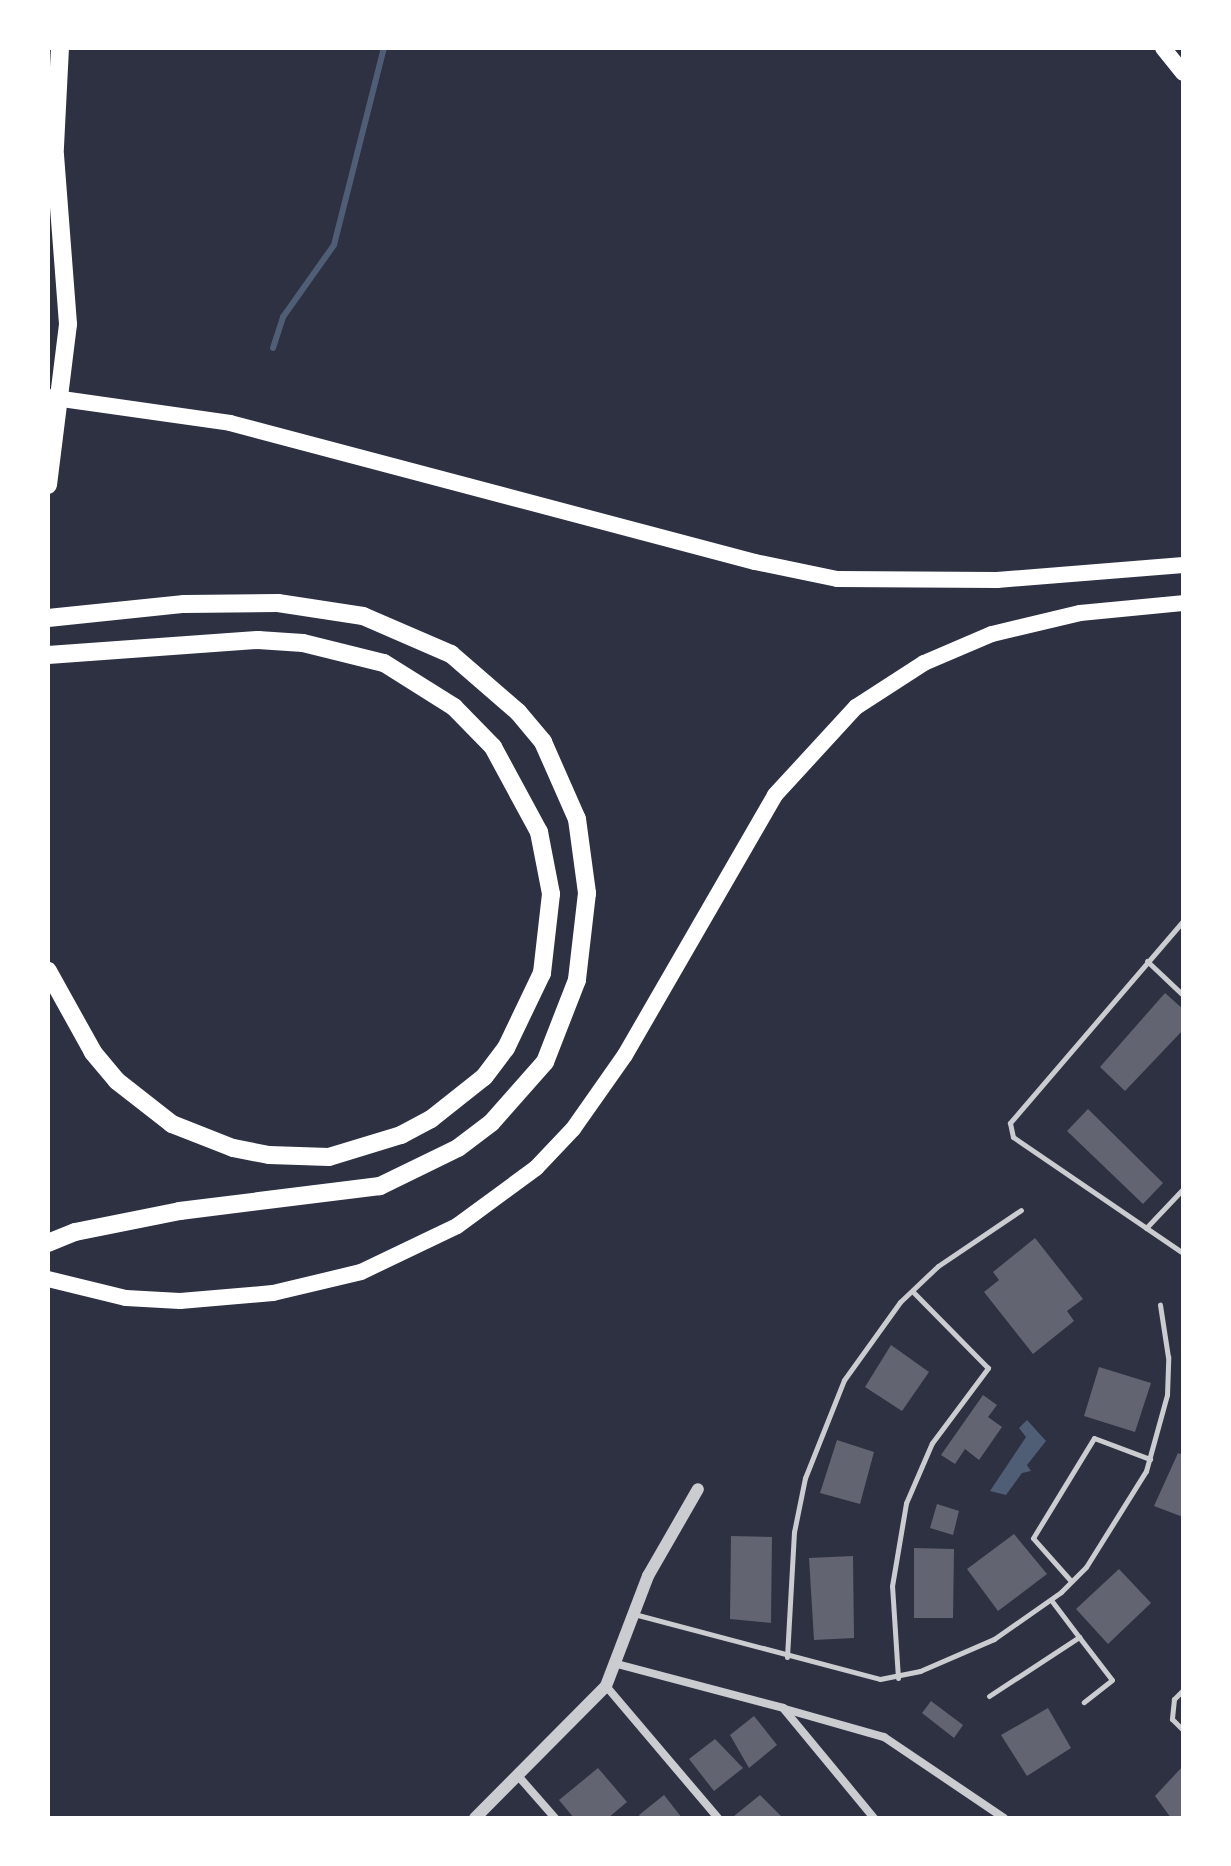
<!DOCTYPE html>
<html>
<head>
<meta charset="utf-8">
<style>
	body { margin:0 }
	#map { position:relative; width:1231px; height:1866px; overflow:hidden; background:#2d3142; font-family:"Open Sans",sans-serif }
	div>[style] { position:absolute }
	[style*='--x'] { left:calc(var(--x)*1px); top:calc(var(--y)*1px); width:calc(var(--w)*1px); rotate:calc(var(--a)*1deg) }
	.water>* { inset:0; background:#4f5d75 }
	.stream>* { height:6px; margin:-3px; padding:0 3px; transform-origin:3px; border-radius:3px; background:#4f5d75 }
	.building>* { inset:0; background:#626471 }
	.service>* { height:5px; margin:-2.5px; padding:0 2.5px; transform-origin:2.5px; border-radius:2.5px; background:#caccd0 }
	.minor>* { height:8px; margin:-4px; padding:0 4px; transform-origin:4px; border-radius:4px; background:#caccd0 }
	.tertiary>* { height:12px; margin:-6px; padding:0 6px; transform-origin:6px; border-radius:6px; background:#caccd0 }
	.primary>* { height:16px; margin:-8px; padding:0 8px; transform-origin:8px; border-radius:8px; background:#fff }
	.trunk>* { height:16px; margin:-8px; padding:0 8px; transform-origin:8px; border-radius:8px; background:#fff }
	.motorway>* { height:18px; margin:-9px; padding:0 9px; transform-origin:9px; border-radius:9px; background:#fff }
	span { translate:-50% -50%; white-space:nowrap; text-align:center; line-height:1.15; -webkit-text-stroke:6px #fff; paint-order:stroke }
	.frame { position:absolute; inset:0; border:50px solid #fff; pointer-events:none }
</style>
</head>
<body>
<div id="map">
	<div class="water">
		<i style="clip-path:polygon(1027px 1420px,1046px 1441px,1027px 1465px,1031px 1471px,1022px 1473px,1006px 1495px,990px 1491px,1026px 1437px,1019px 1428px)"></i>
	</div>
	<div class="stream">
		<i style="--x:273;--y:348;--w:33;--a:-72"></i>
		<i style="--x:283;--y:317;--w:88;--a:-54.7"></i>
		<i style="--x:334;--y:245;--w:203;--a:-75.8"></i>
	</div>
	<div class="building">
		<i style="clip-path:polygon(1165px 993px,1183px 1009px,1183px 1030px,1125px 1091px,1100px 1067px)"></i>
		<i style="clip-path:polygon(1088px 1109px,1163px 1183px,1143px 1204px,1067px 1131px)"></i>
		<i style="clip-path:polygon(1035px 1238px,1083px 1299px,1067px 1311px,1074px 1321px,1033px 1354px,984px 1292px,999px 1280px,993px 1272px)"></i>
		<i style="clip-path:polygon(891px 1345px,929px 1372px,902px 1411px,865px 1387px)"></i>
		<i style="clip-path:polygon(1099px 1367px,1151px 1383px,1135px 1432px,1084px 1416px)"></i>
		<i style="clip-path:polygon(983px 1395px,997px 1405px,988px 1417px,1002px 1427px,979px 1460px,965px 1449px,955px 1464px,941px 1455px)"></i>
		<i style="clip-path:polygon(837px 1440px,874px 1452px,860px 1504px,820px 1493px)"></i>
		<i style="clip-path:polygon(1178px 1453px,1183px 1455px,1183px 1517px,1154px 1506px)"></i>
		<i style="clip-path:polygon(937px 1504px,959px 1511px,953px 1535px,930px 1528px)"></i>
		<i style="clip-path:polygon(1014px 1534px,1047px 1574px,998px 1611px,967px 1569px)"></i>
		<i style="clip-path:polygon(731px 1536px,772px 1537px,771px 1623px,730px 1619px)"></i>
		<i style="clip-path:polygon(914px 1548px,954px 1549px,953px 1618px,914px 1618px)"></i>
		<i style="clip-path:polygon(853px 1556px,854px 1638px,814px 1640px,809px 1558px)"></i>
		<i style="clip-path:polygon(1119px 1569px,1151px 1603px,1108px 1644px,1076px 1609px)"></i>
		<i style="clip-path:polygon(931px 1701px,963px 1725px,954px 1738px,922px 1713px)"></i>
		<i style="clip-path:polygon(1048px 1708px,1071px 1748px,1027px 1776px,1001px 1735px)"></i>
		<i style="clip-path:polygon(754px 1716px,777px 1745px,749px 1768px,730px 1735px)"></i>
		<i style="clip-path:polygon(715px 1739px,743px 1768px,714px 1791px,689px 1759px)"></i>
		<i style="clip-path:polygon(1183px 1766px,1183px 1818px,1171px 1818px,1155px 1796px)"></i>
		<i style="clip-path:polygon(598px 1768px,627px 1802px,608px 1818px,574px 1818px,559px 1800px)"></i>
		<i style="clip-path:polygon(664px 1795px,682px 1818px,641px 1818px,639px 1815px)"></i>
		<i style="clip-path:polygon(760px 1795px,783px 1818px,736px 1818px,734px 1816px)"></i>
	</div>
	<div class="service">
		<i style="--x:1183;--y:921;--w:266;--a:130.6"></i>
		<i style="--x:1010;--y:1123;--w:14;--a:78"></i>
		<i style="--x:1013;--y:1137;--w:206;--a:34.3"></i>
		<i style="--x:1147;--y:961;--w:50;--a:43.4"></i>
		<i style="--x:1146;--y:1228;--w:54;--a:-46.5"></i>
		<i style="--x:1071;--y:1581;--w:57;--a:-131.5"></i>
		<i style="--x:1033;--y:1538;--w:117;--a:-58.6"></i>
		<i style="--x:1094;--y:1438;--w:60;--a:20.6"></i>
		<i style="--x:634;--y:1614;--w:254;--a:14.8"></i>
		<i style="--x:880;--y:1679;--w:41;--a:-11.3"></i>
		<i style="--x:920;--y:1671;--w:81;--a:-23.4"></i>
		<i style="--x:994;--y:1639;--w:82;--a:-35"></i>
		<i style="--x:1061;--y:1592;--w:35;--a:-45"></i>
		<i style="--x:1086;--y:1567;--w:113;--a:-58"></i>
		<i style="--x:1146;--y:1471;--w:79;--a:-74.6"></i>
		<i style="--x:1167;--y:1395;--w:38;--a:-88"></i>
		<i style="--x:1168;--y:1357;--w:53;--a:-98.7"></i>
		<i style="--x:1079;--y:1637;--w:54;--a:52.5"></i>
		<i style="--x:1112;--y:1680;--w:36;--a:142"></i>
		<i style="--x:787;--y:1657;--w:125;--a:-86.8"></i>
		<i style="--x:794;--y:1532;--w:55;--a:-78.5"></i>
		<i style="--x:805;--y:1478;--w:105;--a:-68.3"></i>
		<i style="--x:844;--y:1380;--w:96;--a:-54.3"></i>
		<i style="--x:900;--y:1302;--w:52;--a:-43.5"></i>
		<i style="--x:938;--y:1266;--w:100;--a:-34"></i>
		<i style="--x:898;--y:1678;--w:92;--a:-93.7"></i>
		<i style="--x:892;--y:1586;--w:84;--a:-80.4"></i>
		<i style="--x:906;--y:1503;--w:65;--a:-66.6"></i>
		<i style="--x:932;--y:1443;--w:94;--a:-53.3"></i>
		<i style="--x:988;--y:1368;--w:108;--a:-134.6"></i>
		<i style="--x:1183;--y:1690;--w:13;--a:135"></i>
		<i style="--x:1174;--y:1699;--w:20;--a:96"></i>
		<i style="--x:1172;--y:1719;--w:16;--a:45"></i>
		<i style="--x:989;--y:1696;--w:108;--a:-33.2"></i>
		<i style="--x:1079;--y:1637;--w:46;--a:-127.1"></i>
	</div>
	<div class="minor">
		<i style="--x:617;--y:1664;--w:172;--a:14.8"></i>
		<i style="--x:783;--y:1708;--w:143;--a:50.4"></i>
		<i style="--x:606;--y:1686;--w:173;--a:49.7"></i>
		<i style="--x:785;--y:1709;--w:103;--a:15.8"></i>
		<i style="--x:884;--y:1737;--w:145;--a:34"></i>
		<i style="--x:520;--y:1778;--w:53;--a:48.8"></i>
	</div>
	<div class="tertiary">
		<i style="--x:475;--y:1818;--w:186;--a:-45.2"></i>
		<i style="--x:606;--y:1686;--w:118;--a:-69.1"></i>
		<i style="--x:648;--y:1576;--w:100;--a:-60.1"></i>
	</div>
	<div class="primary">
		<i style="--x:1163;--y:48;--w:32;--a:51"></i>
	</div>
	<div class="trunk">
		<i style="--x:48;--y:397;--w:184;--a:8.1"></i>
		<i style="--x:230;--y:423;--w:543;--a:14.83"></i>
		<i style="--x:755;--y:562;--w:84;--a:11.7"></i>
		<i style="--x:837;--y:579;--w:160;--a:0.4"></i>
		<i style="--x:997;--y:580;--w:187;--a:-4.6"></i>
		<i style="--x:48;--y:1279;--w:80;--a:13.7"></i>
		<i style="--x:126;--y:1298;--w:54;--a:3.2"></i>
		<i style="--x:180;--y:1301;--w:93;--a:-4.9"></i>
		<i style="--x:273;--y:1293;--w:90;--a:-13.4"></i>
		<i style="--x:361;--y:1272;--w:106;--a:-25.6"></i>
		<i style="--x:457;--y:1226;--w:98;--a:-36.3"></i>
		<i style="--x:536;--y:1168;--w:54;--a:-46.5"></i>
		<i style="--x:573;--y:1129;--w:90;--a:-54.9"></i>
		<i style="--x:625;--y:1055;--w:300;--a:-60"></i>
		<i style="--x:775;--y:795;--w:120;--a:-47.4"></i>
		<i style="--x:856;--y:707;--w:81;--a:-32.9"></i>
		<i style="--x:924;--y:663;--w:74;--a:-23.1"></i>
		<i style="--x:992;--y:634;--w:90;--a:-13.4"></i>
		<i style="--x:1080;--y:613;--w:103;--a:-5.5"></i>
	</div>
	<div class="motorway">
		<i style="--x:54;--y:166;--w:118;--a:-87.1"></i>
		<i style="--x:48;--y:485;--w:162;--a:-82.9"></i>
		<i style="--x:68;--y:324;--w:170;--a:-94.4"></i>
		<i style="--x:48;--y:618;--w:137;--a:-5.9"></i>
		<i style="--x:184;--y:604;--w:94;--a:-0.6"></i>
		<i style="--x:278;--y:603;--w:86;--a:8.7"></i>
		<i style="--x:363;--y:616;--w:96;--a:23.4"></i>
		<i style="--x:451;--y:654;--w:89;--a:40.9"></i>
		<i style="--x:518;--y:712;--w:39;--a:50"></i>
		<i style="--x:543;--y:742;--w:84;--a:66.2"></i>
		<i style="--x:577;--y:819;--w:75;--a:82.3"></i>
		<i style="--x:587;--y:893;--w:88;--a:96.6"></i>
		<i style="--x:577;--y:980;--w:88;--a:111.3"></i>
		<i style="--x:545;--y:1062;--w:81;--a:131.5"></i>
		<i style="--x:491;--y:1123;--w:41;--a:142.9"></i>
		<i style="--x:458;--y:1148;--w:87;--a:154"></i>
		<i style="--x:380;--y:1186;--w:202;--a:172.9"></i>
		<i style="--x:180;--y:1211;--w:107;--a:168.7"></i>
		<i style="--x:75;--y:1232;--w:29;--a:158"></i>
		<i style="--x:48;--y:655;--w:211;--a:-4.1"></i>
		<i style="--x:258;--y:640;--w:45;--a:3.8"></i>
		<i style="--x:303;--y:643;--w:83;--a:13.9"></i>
		<i style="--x:384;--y:663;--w:83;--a:32.2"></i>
		<i style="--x:454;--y:707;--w:56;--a:45.7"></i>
		<i style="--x:493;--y:747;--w:97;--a:61.6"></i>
		<i style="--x:539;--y:832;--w:63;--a:79"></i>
		<i style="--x:551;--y:894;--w:80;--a:96.5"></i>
		<i style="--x:542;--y:973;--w:83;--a:115.6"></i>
		<i style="--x:506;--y:1048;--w:36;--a:127"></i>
		<i style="--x:484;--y:1077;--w:68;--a:141.6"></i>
		<i style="--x:431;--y:1119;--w:34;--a:152"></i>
		<i style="--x:401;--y:1135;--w:75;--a:163"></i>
		<i style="--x:329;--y:1157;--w:60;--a:-178.1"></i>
		<i style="--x:269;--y:1155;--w:37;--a:-169"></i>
		<i style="--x:233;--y:1148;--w:66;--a:-158.5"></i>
		<i style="--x:172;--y:1124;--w:70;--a:-142"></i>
		<i style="--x:117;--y:1081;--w:38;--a:-130"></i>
		<i style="--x:93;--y:1052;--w:93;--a:-119.1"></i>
	</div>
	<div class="frame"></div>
</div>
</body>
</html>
